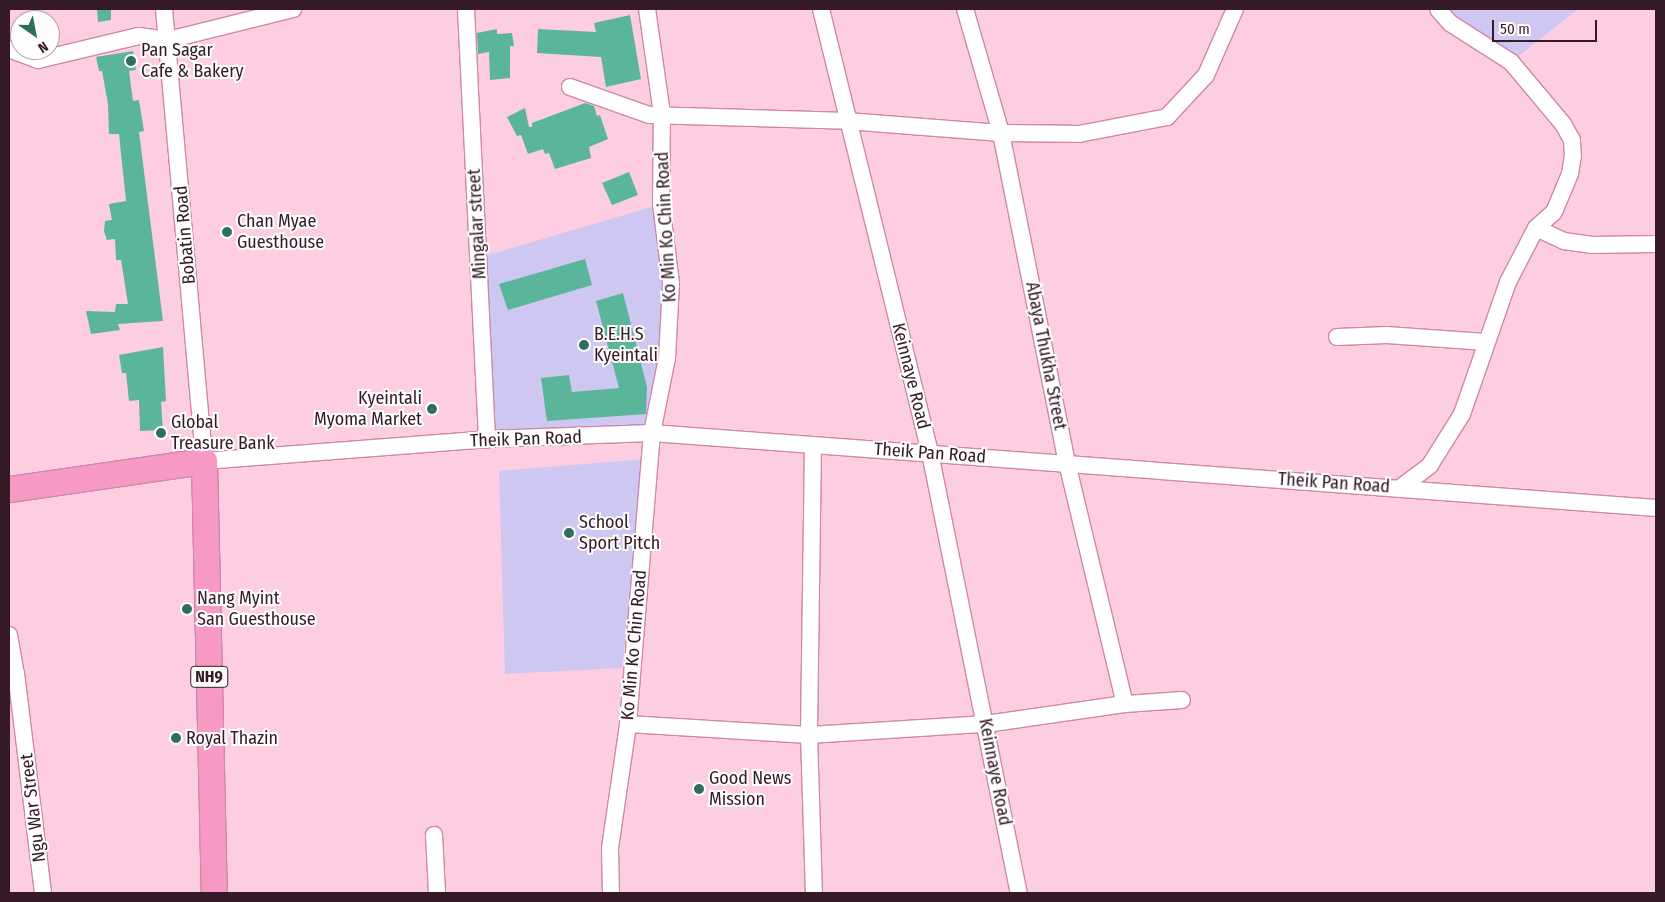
<!DOCTYPE html>
<html>
<head>
<meta charset="utf-8">
<style>
	body { margin:0 }
	#map { position:relative; width:1665px; height:902px; overflow:hidden; background:#fdcee1; font-family:"Fira Sans Condensed",sans-serif }
	div>[style] { position:absolute }
	[style*='--x'] { left:calc(var(--x)*1px); top:calc(var(--y)*1px); width:calc(var(--w)*1px); rotate:calc(var(--a)*1deg) }
	.green>* { inset:0; background:#cec7f1 }
	.building>* { inset:0; background:#5ab59a }
	.roads { filter:drop-shadow(1px 0 #cf87a6) drop-shadow(-1px 0 #cf87a6) drop-shadow(0 1px #cf87a6) drop-shadow(0 -1px #cf87a6) }
	.minor>* { height:16px; margin:-8px; padding:0 8px; transform-origin:8px; border-radius:8px; background:#fff }
	.highway>* { height:25px; margin:-12.5px; padding:0 12.5px; transform-origin:12.5px; border-radius:12.5px; background:#f79ac3 }
	.dots>* { width:14px; height:14px; translate:-50% -50%; box-sizing:border-box; border:2px solid #fefefe; border-radius:50% }
	span { translate:-50% -50%; white-space:nowrap; text-align:center; line-height:1.15; -webkit-text-stroke:4px #fefefe; paint-order:stroke }
	.shield-label span { padding:1px 4px; background:#fefefe; border:1px solid; border-radius:4px; -webkit-text-stroke-width:0 }
	.shield-label { font-size:16px; color:#351926; font-weight:700 }
	.poi-label { font-size:18px; color:#351926 }
	.left { translate:0 -50%; text-align:left }
	.right { translate:-100% -50%; text-align:right }
	.street-label { font-size:18px; color:#351926 }
	.frame { position:absolute; inset:0; border:10px solid #351926; pointer-events:none }
	.north { position:absolute; left:10px; top:10px; width:50px; height:50px; box-sizing:border-box; background:#fefefe; border:1px solid #aea2a8; border-radius:50%; rotate:147deg; font-size:14px; font-weight:700; line-height:20px; text-align:center; color:#351926 }
	.north::after { content:''; display:block; margin:auto; width:18px; height:22px; background:#2e6e5c; clip-path:polygon(50% 0,100% 100%,50% 72%,0 100%) }
	.scale { position:absolute; left:1492px; top:20px; width:105px; height:22px; box-sizing:border-box; border:2px solid #351926; border-top:0; padding-left:6px; font-size:15px; line-height:18px; white-space:nowrap; color:#351926; -webkit-text-stroke:4px #fefefe; paint-order:stroke }
</style>
</head>
<body>
<div id="map">
	<div class="green">
		<i style="clip-path:polygon(1438px 9px,1578px 9px,1511px 62px)"></i>
		<i style="clip-path:polygon(658px 205px,671px 283px,659px 427px,496px 438px,485px 256px)"></i>
		<i style="clip-path:polygon(646px 459px,622px 668px,505px 674px,499px 471px)"></i>
	</div>
	<div class="building">
		<i style="clip-path:polygon(97px 9px,111px 9px,111px 20px,98px 22px)"></i>
		<i style="clip-path:polygon(630px 15px,641px 79px,606px 87px,601px 57px,537px 53px,538px 29px,596px 32px,594px 23px)"></i>
		<i style="clip-path:polygon(497px 29px,497px 34px,512px 33px,514px 46px,510px 46px,510px 78px,490px 80px,489px 52px,478px 54px,477px 33px)"></i>
		<i style="clip-path:polygon(133px 51px,136px 70px,129px 71px,133px 101px,139px 100px,144px 131px,139px 132px,163px 321px,118px 324px,120px 330px,91px 334px,86px 311px,115px 312px,116px 304px,128px 304px,121px 260px,116px 260px,115px 239px,107px 240px,104px 231px,105px 221px,112px 220px,109px 204px,126px 201px,119px 134px,109px 134px,108px 104px,102px 71px,99px 71px,96px 57px)"></i>
		<i style="clip-path:polygon(585px 103px,594px 106px,597px 116px,600px 115px,608px 139px,589px 147px,591px 158px,555px 169px,549px 153px,545px 154px,543px 149px,528px 154px,521px 135px,517px 136px,507px 117px,525px 108px,529px 127px,532px 127px,532px 123px)"></i>
		<i style="clip-path:polygon(629px 172px,638px 195px,612px 205px,602px 183px)"></i>
		<i style="clip-path:polygon(585px 259px,592px 285px,508px 310px,499px 284px)"></i>
		<i style="clip-path:polygon(623px 293px,647px 387px,646px 414px,547px 421px,541px 378px,569px 375px,572px 392px,619px 388px,596px 301px)"></i>
		<i style="clip-path:polygon(163px 347px,166px 401px,161px 402px,163px 430px,140px 431px,139px 400px,129px 401px,126px 373px,122px 373px,119px 355px)"></i>
	</div>
	<div class="roads">
		<div class="minor">
			<i style="--x:164;--y:9;--w:454;--a:84.9"></i>
			<i style="--x:204;--y:461;--w:284;--a:-4.4"></i>
			<i style="--x:487;--y:439;--w:165;--a:-2.1"></i>
			<i style="--x:652;--y:433;--w:1007;--a:4.27"></i>
			<i style="--x:466;--y:9;--w:431;--a:87.2"></i>
			<i style="--x:821;--y:9;--w:457;--a:76.2"></i>
			<i style="--x:930;--y:453;--w:449;--a:78.6"></i>
			<i style="--x:965;--y:9;--w:129;--a:73.8"></i>
			<i style="--x:1001;--y:133;--w:337;--a:78.7"></i>
			<i style="--x:1067;--y:463;--w:248;--a:76.5"></i>
			<i style="--x:9;--y:49;--w:31;--a:21"></i>
			<i style="--x:38;--y:60;--w:104;--a:-13.4"></i>
			<i style="--x:139;--y:36;--w:29;--a:8"></i>
			<i style="--x:168;--y:40;--w:129;--a:-13.9"></i>
			<i style="--x:570;--y:87;--w:84;--a:19.5"></i>
			<i style="--x:649;--y:115;--w:198;--a:1.7"></i>
			<i style="--x:847;--y:121;--w:154;--a:4.5"></i>
			<i style="--x:1001;--y:133;--w:78;--a:0.7"></i>
			<i style="--x:1079;--y:134;--w:90;--a:-10.9"></i>
			<i style="--x:1167;--y:117;--w:57;--a:-47.1"></i>
			<i style="--x:1206;--y:75;--w:72;--a:-66.3"></i>
			<i style="--x:1536;--y:228;--w:31;--a:25"></i>
			<i style="--x:1564;--y:241;--w:27;--a:8"></i>
			<i style="--x:1591;--y:245;--w:65;--a:-0.9"></i>
			<i style="--x:1337;--y:337;--w:50;--a:-2.3"></i>
			<i style="--x:1387;--y:335;--w:99;--a:4"></i>
			<i style="--x:813;--y:445;--w:290;--a:90.8"></i>
			<i style="--x:809;--y:735;--w:158;--a:88.2"></i>
			<i style="--x:1400;--y:488;--w:38;--a:-37"></i>
			<i style="--x:1430;--y:465;--w:60;--a:-57.9"></i>
			<i style="--x:1462;--y:414;--w:140;--a:-70.8"></i>
			<i style="--x:1508;--y:282;--w:61;--a:-62.6"></i>
			<i style="--x:1536;--y:228;--w:24;--a:-42"></i>
			<i style="--x:1554;--y:212;--w:41;--a:-67.2"></i>
			<i style="--x:1570;--y:174;--w:18;--a:-81"></i>
			<i style="--x:1573;--y:156;--w:16;--a:-94"></i>
			<i style="--x:1572;--y:140;--w:18;--a:-119"></i>
			<i style="--x:1563;--y:124;--w:81;--a:-130"></i>
			<i style="--x:1511;--y:62;--w:72;--a:-147.4"></i>
			<i style="--x:1450;--y:23;--w:18;--a:-131"></i>
			<i style="--x:9;--y:635;--w:39;--a:80"></i>
			<i style="--x:16;--y:673;--w:222;--a:83"></i>
			<i style="--x:628;--y:724;--w:181;--a:3.5"></i>
			<i style="--x:809;--y:735;--w:177;--a:-3.6"></i>
			<i style="--x:986;--y:724;--w:140;--a:-8.2"></i>
			<i style="--x:1125;--y:704;--w:57;--a:-4"></i>
			<i style="--x:434;--y:835;--w:58;--a:87"></i>
			<i style="--x:611;--y:893;--w:45;--a:-91.3"></i>
			<i style="--x:610;--y:848;--w:125;--a:-81.7"></i>
			<i style="--x:628;--y:724;--w:292;--a:-85.3"></i>
			<i style="--x:652;--y:433;--w:76;--a:-78.7"></i>
			<i style="--x:667;--y:358;--w:75;--a:-86.9"></i>
			<i style="--x:671;--y:283;--w:80;--a:-97.2"></i>
			<i style="--x:661;--y:204;--w:90;--a:-89.4"></i>
			<i style="--x:662;--y:114;--w:106;--a:-98.1"></i>
		</div>
		<div class="highway">
			<i style="--x:9;--y:489;--w:197;--a:-8.2"></i>
			<i style="--x:204;--y:461;--w:432;--a:88.7"></i>
		</div>
	</div>
	<div class="dots">
		<i style="left:131px;top:61px;background:#2e6e5c"></i>
		<i style="left:227px;top:232px;background:#2e6e5c"></i>
		<i style="left:584px;top:345px;background:#2e6e5c"></i>
		<i style="left:432px;top:409px;background:#2e6e5c"></i>
		<i style="left:161px;top:433px;background:#2e6e5c"></i>
		<i style="left:569px;top:533px;background:#2e6e5c"></i>
		<i style="left:187px;top:609px;background:#2e6e5c"></i>
		<i style="left:176px;top:738px;background:#2e6e5c"></i>
		<i style="left:699px;top:789px;background:#2e6e5c"></i>
	</div>
	<div class="shield-label">
		<span style="left:209px;top:677px">NH9</span>
	</div>
	<div class="poi-label">
		<span class="left" style="left:141px;top:61px">Pan Sagar<br>Cafe &amp; Bakery</span>
		<span class="left" style="left:237px;top:232px">Chan Myae<br>Guesthouse</span>
		<span class="left" style="left:594px;top:345px">B.E.H.S<br>Kyeintali</span>
		<span class="right" style="left:422px;top:409px">Kyeintali<br>Myoma Market</span>
		<span class="left" style="left:171px;top:433px">Global<br>Treasure Bank</span>
		<span class="left" style="left:579px;top:533px">School<br>Sport Pitch</span>
		<span class="left" style="left:197px;top:609px">Nang Myint<br>San Guesthouse</span>
		<span class="left" style="left:186px;top:738px">Royal Thazin</span>
		<span class="left" style="left:709px;top:789px">Good News<br>Mission</span>
	</div>
	<div class="street-label">
		<span style="left:477px;top:224px;rotate:-93deg">Mingalar street</span>
		<span style="left:666px;top:227px;rotate:-93deg">Ko Min Ko Chin Road</span>
		<span style="left:185px;top:235px;rotate:-95deg">Bobatin Road</span>
		<span style="left:1046px;top:356px;rotate:79deg">Abaya Thukha Street</span>
		<span style="left:911px;top:376px;rotate:76deg">Keinnaye Road</span>
		<span style="left:526px;top:439px;rotate:-2deg">Theik Pan Road</span>
		<span style="left:930px;top:453px;rotate:4deg">Theik Pan Road</span>
		<span style="left:1334px;top:483px;rotate:4deg">Theik Pan Road</span>
		<span style="left:634px;top:645px;rotate:-85deg">Ko Min Ko Chin Road</span>
		<span style="left:995px;top:772px;rotate:79deg">Keinnaye Road</span>
		<span style="left:33px;top:808px;rotate:-97deg">Ngu War Street</span>
	</div>
	<div class="frame"></div>
	<div class="north">N</div>
	<div class="scale">50 m</div>
</div>
</body>
</html>
